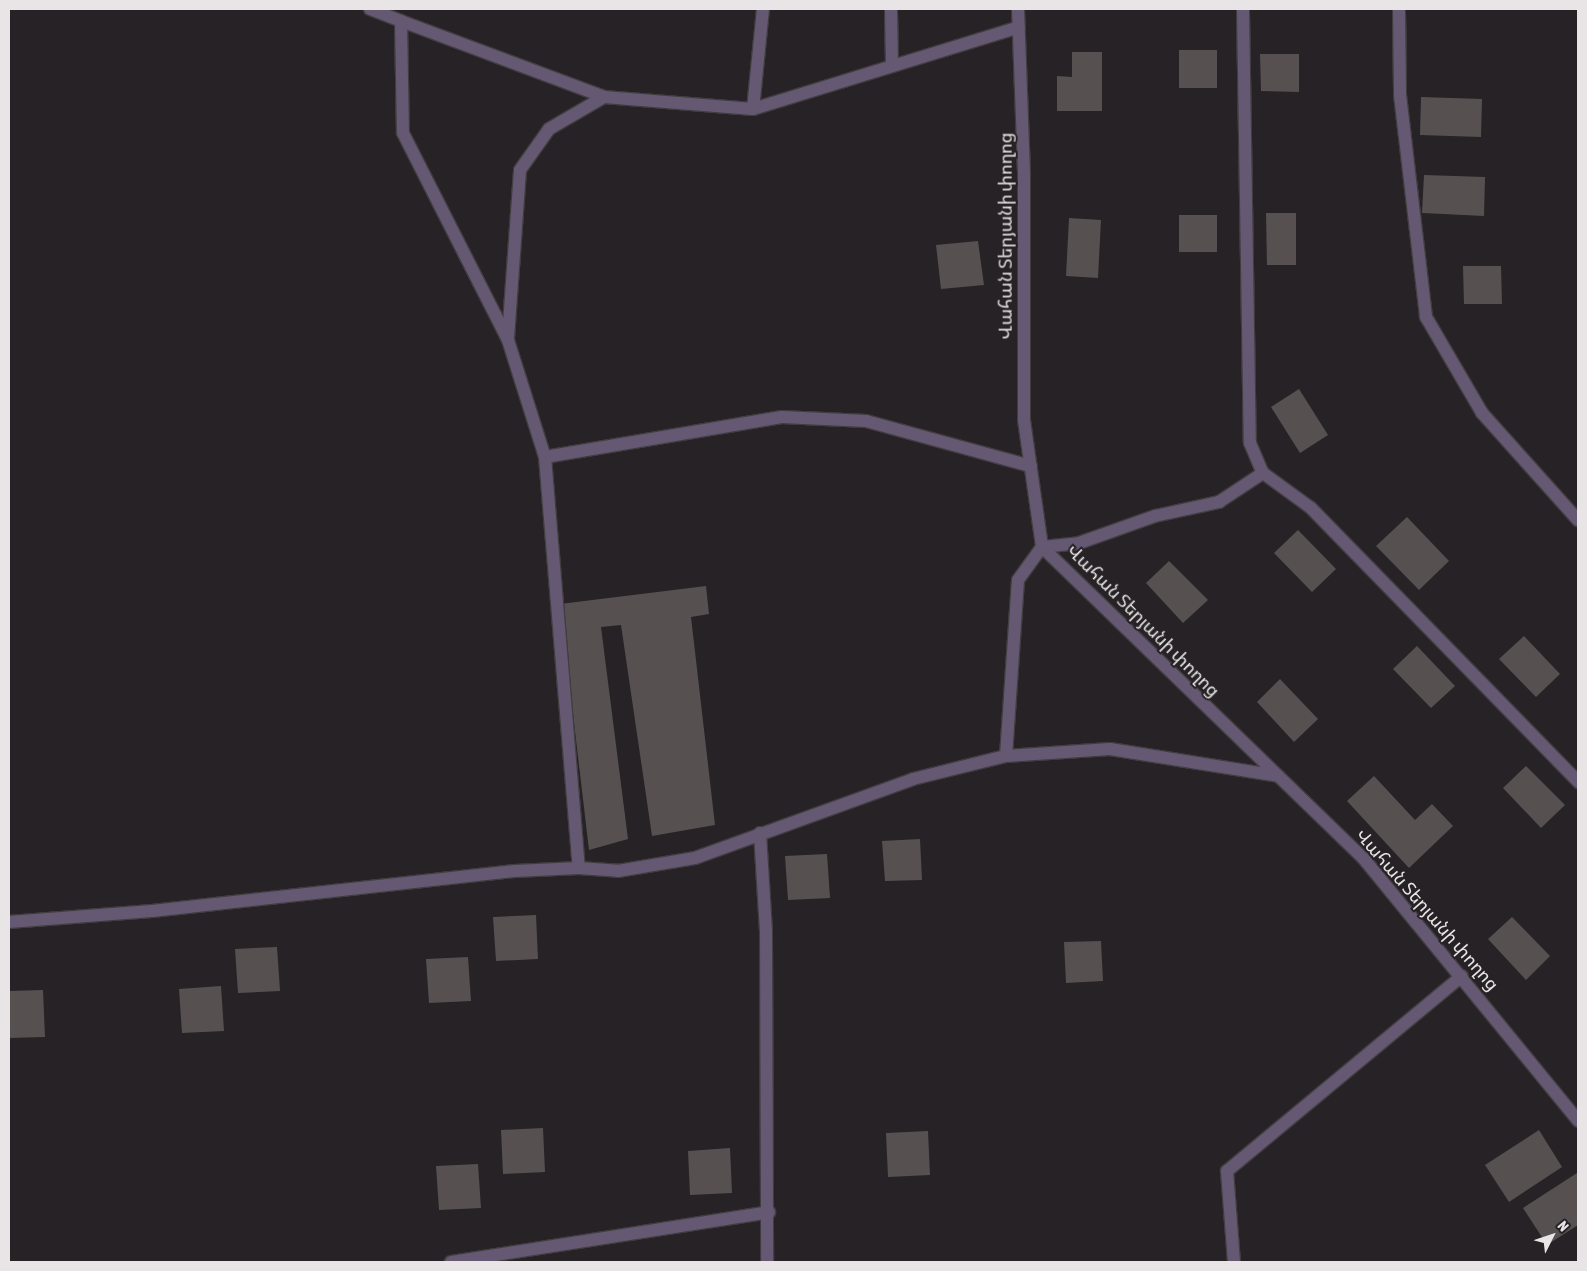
<!DOCTYPE html>
<html>
<head>
<meta charset="utf-8">
<style>
	body { margin:0 }
	#map { position:relative; width:1587px; height:1271px; overflow:hidden; background:#262225; font-family:"Asap Condensed","Noto Sans Armenian",sans-serif }
	div>[style] { position:absolute }
	[style*='--x'] { left:calc(var(--x)*1px); top:calc(var(--y)*1px); width:calc(var(--w)*1px); rotate:calc(var(--a)*1deg) }
	.building>* { inset:0; background:#575051 }
	.roads { filter:drop-shadow(1px 0 #413d40) drop-shadow(-1px 0 #413d40) drop-shadow(0 1px #413d40) drop-shadow(0 -1px #413d40) }
	.minor>* { height:12px; margin:-6px; padding:0 6px; transform-origin:6px; border-radius:6px; background:#655872 }
	span { translate:-50% -50%; white-space:nowrap; text-align:center; line-height:1.15; -webkit-text-stroke:4px #262225; paint-order:stroke }
	.street-label { font-size:18px; color:#e9e5e7 }
	.frame { position:absolute; inset:0; border:10px solid #e9e5e7; pointer-events:none }
	.north { position:absolute; left:1527px; top:1211px; width:50px; height:50px; -webkit-text-stroke:4px #262225; paint-order:stroke; rotate:49deg; font-size:14px; font-weight:700; line-height:20px; text-align:center; color:#e9e5e7 }
	.north::after { content:''; display:block; margin:auto; width:18px; height:22px; background:#e9e5e7; clip-path:polygon(50% 0,100% 100%,50% 72%,0 100%) }
</style>
</head>
<body>
<div id="map">
	<div class="building">
		<i style="clip-path:polygon(1179px 50px,1217px 50px,1217px 88px,1179px 88px)"></i>
		<i style="clip-path:polygon(1072px 52px,1102px 52px,1102px 111px,1057px 111px,1057px 76px,1072px 77px)"></i>
		<i style="clip-path:polygon(1260px 54px,1299px 54px,1299px 92px,1261px 91px)"></i>
		<i style="clip-path:polygon(1421px 97px,1482px 99px,1481px 137px,1420px 135px)"></i>
		<i style="clip-path:polygon(1424px 175px,1485px 177px,1484px 216px,1422px 213px)"></i>
		<i style="clip-path:polygon(1266px 213px,1296px 213px,1296px 265px,1267px 265px)"></i>
		<i style="clip-path:polygon(1179px 215px,1217px 215px,1217px 252px,1179px 252px)"></i>
		<i style="clip-path:polygon(1069px 218px,1101px 220px,1098px 278px,1066px 276px)"></i>
		<i style="clip-path:polygon(978px 241px,984px 285px,941px 289px,936px 245px)"></i>
		<i style="clip-path:polygon(1463px 266px,1501px 266px,1502px 304px,1464px 304px)"></i>
		<i style="clip-path:polygon(1299px 389px,1328px 435px,1300px 453px,1271px 407px)"></i>
		<i style="clip-path:polygon(1407px 517px,1449px 561px,1419px 590px,1376px 546px)"></i>
		<i style="clip-path:polygon(1298px 530px,1336px 569px,1312px 592px,1274px 553px)"></i>
		<i style="clip-path:polygon(1169px 561px,1208px 600px,1183px 623px,1146px 583px)"></i>
		<i style="clip-path:polygon(706px 586px,709px 614px,691px 617px,715px 825px,652px 836px,621px 625px,601px 627px,628px 839px,589px 850px,560px 604px)"></i>
		<i style="clip-path:polygon(1524px 636px,1560px 674px,1536px 697px,1499px 659px)"></i>
		<i style="clip-path:polygon(1417px 646px,1455px 686px,1431px 708px,1393px 669px)"></i>
		<i style="clip-path:polygon(1280px 679px,1318px 719px,1294px 742px,1257px 702px)"></i>
		<i style="clip-path:polygon(1526px 766px,1565px 805px,1541px 828px,1503px 788px)"></i>
		<i style="clip-path:polygon(1374px 776px,1415px 820px,1432px 804px,1453px 826px,1409px 868px,1347px 801px)"></i>
		<i style="clip-path:polygon(920px 839px,922px 880px,885px 881px,882px 841px)"></i>
		<i style="clip-path:polygon(827px 854px,830px 898px,788px 900px,785px 856px)"></i>
		<i style="clip-path:polygon(536px 915px,538px 959px,496px 961px,493px 917px)"></i>
		<i style="clip-path:polygon(1512px 917px,1550px 956px,1526px 980px,1488px 939px)"></i>
		<i style="clip-path:polygon(1101px 941px,1103px 981px,1066px 983px,1064px 942px)"></i>
		<i style="clip-path:polygon(277px 947px,280px 991px,238px 993px,235px 949px)"></i>
		<i style="clip-path:polygon(468px 957px,471px 1001px,429px 1003px,426px 959px)"></i>
		<i style="clip-path:polygon(221px 986px,224px 1031px,182px 1033px,179px 989px)"></i>
		<i style="clip-path:polygon(43px 990px,45px 1037px,9px 1038px,9px 991px)"></i>
		<i style="clip-path:polygon(543px 1128px,545px 1172px,503px 1174px,501px 1130px)"></i>
		<i style="clip-path:polygon(1539px 1130px,1562px 1167px,1509px 1202px,1485px 1165px)"></i>
		<i style="clip-path:polygon(928px 1131px,930px 1175px,888px 1177px,886px 1133px)"></i>
		<i style="clip-path:polygon(730px 1148px,732px 1193px,690px 1195px,688px 1151px)"></i>
		<i style="clip-path:polygon(478px 1164px,481px 1208px,439px 1210px,436px 1166px)"></i>
		<i style="clip-path:polygon(1577px 1173px,1578px 1225px,1547px 1245px,1523px 1208px)"></i>
	</div>
	<div class="roads">
		<div class="minor">
			<i style="--x:370;--y:9;--w:33;--a:21"></i>
			<i style="--x:401;--y:21;--w:112;--a:89"></i>
			<i style="--x:403;--y:133;--w:232;--a:63.1"></i>
			<i style="--x:508;--y:340;--w:123;--a:72.5"></i>
			<i style="--x:545;--y:457;--w:412;--a:85.3"></i>
			<i style="--x:891;--y:9;--w:57;--a:89"></i>
			<i style="--x:1018;--y:9;--w:167;--a:87.9"></i>
			<i style="--x:1024;--y:176;--w:244;--a:90"></i>
			<i style="--x:1024;--y:420;--w:128;--a:81.9"></i>
			<i style="--x:1042;--y:547;--w:448;--a:44.1"></i>
			<i style="--x:1364;--y:859;--w:338;--a:50.7"></i>
			<i style="--x:1243;--y:9;--w:434;--a:89.1"></i>
			<i style="--x:1250;--y:443;--w:33;--a:67"></i>
			<i style="--x:1263;--y:473;--w:59;--a:36.1"></i>
			<i style="--x:1311;--y:508;--w:383;--a:45.7"></i>
			<i style="--x:1399;--y:9;--w:86;--a:89.3"></i>
			<i style="--x:1400;--y:95;--w:224;--a:83.3"></i>
			<i style="--x:1426;--y:317;--w:111;--a:59.7"></i>
			<i style="--x:1482;--y:413;--w:144;--a:48.1"></i>
			<i style="--x:401;--y:21;--w:217;--a:20.5"></i>
			<i style="--x:604;--y:97;--w:149;--a:4.6"></i>
			<i style="--x:753;--y:109;--w:278;--a:-17.1"></i>
			<i style="--x:753;--y:109;--w:100;--a:-84.3"></i>
			<i style="--x:508;--y:338;--w:168;--a:-85.9"></i>
			<i style="--x:520;--y:170;--w:50;--a:-54.7"></i>
			<i style="--x:549;--y:129;--w:64;--a:-30.2"></i>
			<i style="--x:545;--y:457;--w:240;--a:-9.6"></i>
			<i style="--x:782;--y:417;--w:84;--a:2.7"></i>
			<i style="--x:866;--y:421;--w:171;--a:15.3"></i>
			<i style="--x:1006;--y:756;--w:176;--a:-86.1"></i>
			<i style="--x:1018;--y:580;--w:41;--a:-54"></i>
			<i style="--x:1042;--y:547;--w:37;--a:-6"></i>
			<i style="--x:1079;--y:543;--w:81;--a:-19.6"></i>
			<i style="--x:1155;--y:516;--w:66;--a:-12.3"></i>
			<i style="--x:1219;--y:502;--w:53;--a:-33.4"></i>
			<i style="--x:760;--y:833;--w:97;--a:86.5"></i>
			<i style="--x:766;--y:930;--w:332;--a:89.8"></i>
			<i style="--x:9;--y:922;--w:143;--a:-4.4"></i>
			<i style="--x:152;--y:911;--w:365;--a:-6.3"></i>
			<i style="--x:515;--y:871;--w:64;--a:-2.7"></i>
			<i style="--x:579;--y:868;--w:39;--a:4"></i>
			<i style="--x:618;--y:871;--w:78;--a:-9.6"></i>
			<i style="--x:695;--y:858;--w:232;--a:-19.9"></i>
			<i style="--x:913;--y:779;--w:96;--a:-13.9"></i>
			<i style="--x:1006;--y:756;--w:104;--a:-3.9"></i>
			<i style="--x:1110;--y:749;--w:170;--a:9.1"></i>
			<i style="--x:451;--y:1262;--w:322;--a:-8.9"></i>
			<i style="--x:1234;--y:1262;--w:91;--a:-94.4"></i>
			<i style="--x:1227;--y:1171;--w:305;--a:-39.7"></i>
		</div>
	</div>
	<div class="street-label">
		<span style="left:1006px;top:236px;rotate:-90deg">Վահան Տերյանի փողոց</span>
		<span style="left:1143px;top:621px;rotate:45deg">Վահան Տերյանի փողոց</span>
		<span style="left:1427px;top:910px;rotate:49deg">Վահան Տերյանի փողոց</span>
	</div>
	<div class="frame"></div>
	<div class="north">N</div>
</div>
</body>
</html>
